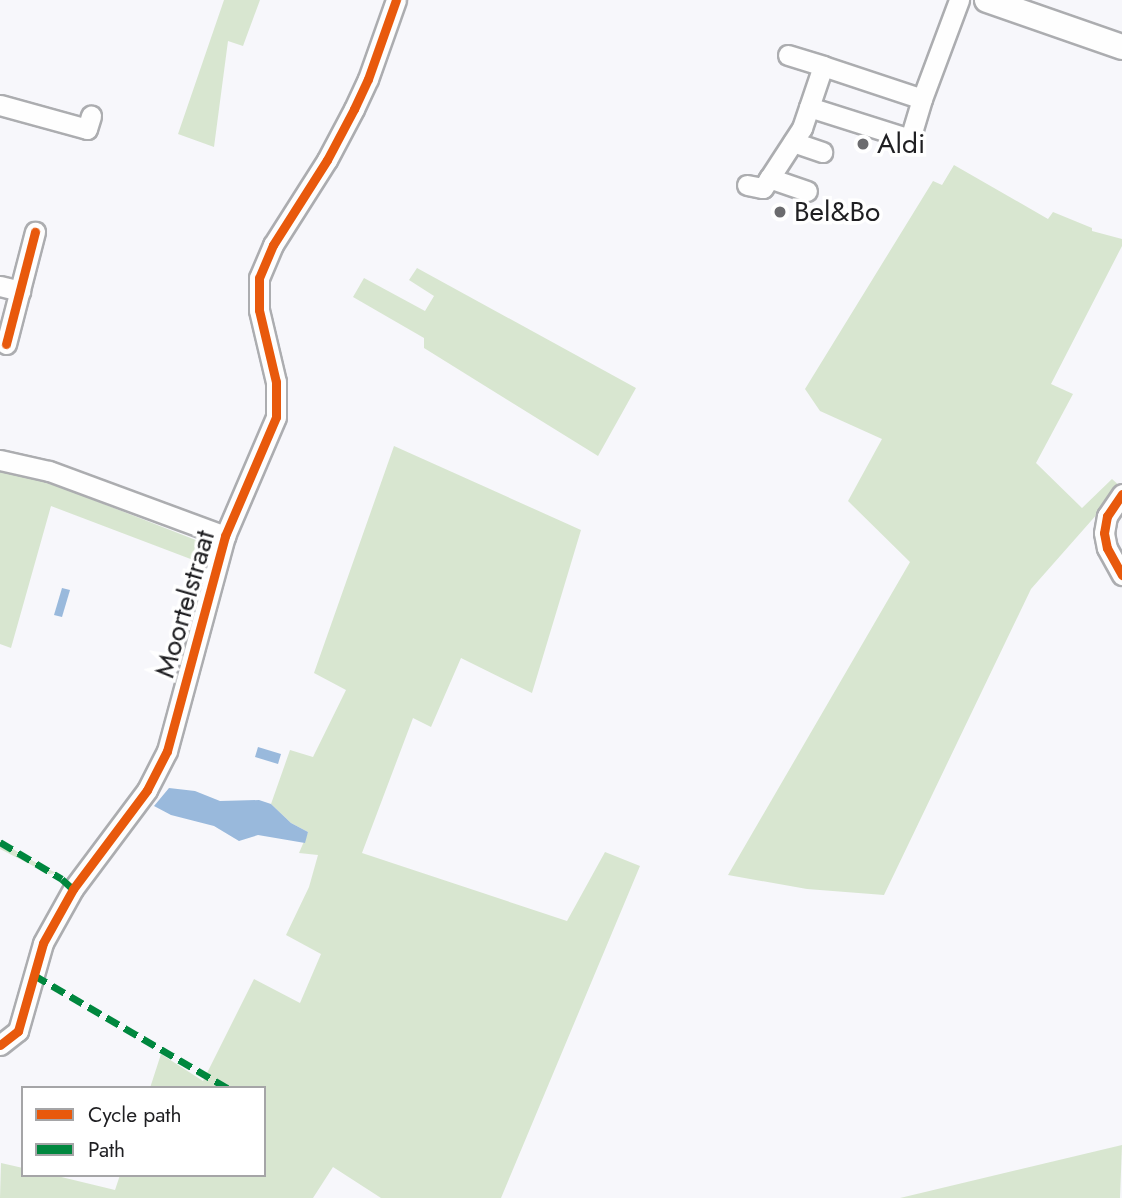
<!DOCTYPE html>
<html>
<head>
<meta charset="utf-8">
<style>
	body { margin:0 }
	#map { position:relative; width:1122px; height:1198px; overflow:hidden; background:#f7f7fb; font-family:Jost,sans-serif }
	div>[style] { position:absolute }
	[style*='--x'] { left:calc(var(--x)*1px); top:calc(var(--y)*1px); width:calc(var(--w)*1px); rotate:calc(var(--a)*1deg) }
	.green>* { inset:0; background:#d8e6d0 }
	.water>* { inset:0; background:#99b9dc }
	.roads { filter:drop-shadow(2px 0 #acadb0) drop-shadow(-2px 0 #acadb0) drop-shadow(0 2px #acadb0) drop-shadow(0 -2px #acadb0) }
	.minor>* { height:19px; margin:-9.5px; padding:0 9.5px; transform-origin:9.5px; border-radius:9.5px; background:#fefefe }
	.major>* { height:24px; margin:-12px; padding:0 12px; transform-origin:12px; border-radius:12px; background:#fefefe }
	.quiet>* { height:7px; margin-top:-3.5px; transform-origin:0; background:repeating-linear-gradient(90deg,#00873e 0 14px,transparent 0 21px) }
	.cycleway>* { height:9px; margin:-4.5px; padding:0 4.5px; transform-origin:4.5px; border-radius:4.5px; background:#e8590c }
	.dots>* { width:19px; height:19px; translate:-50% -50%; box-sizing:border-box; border:4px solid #fff; border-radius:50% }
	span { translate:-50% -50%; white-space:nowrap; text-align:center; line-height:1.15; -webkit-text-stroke:7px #fff; paint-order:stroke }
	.poi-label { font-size:28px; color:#1f1f22 }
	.left { translate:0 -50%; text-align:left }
	.street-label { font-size:28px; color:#1f1f22 }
	.legend { position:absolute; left:21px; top:1086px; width:245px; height:91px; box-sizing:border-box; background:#fff; border:2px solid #a5a5a7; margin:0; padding:9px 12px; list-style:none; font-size:21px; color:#1f1f22 }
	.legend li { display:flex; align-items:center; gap:14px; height:35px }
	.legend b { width:35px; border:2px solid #a5a5a7 }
</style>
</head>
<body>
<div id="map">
	<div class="green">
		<i style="clip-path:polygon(224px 0,260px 0,243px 46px,228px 41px,214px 147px,178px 134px)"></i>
		<i style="clip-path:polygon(954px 165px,1048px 219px,1053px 212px,1092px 228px,1092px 231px,1122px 239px,1122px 246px,1051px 384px,1073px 394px,1036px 463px,1082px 508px,1112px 479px,1121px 487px,1031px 589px,884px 895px,807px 889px,728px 875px,910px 562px,848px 501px,882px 439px,820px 411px,805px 389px,933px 181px,942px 185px)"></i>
		<i style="clip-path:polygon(417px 268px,636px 388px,598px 456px,424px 348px,424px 338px,353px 297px,364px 278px,425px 311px,434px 296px,409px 280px)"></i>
		<i style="clip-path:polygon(394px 446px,581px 530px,532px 693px,461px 658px,431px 727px,413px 718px,362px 853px,567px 921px,605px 852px,640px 866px,501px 1198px,381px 1198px,333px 1167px,313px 1198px,0 1198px,1px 1163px,23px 1168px,23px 1175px,53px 1175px,115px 1190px,120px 1175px,264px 1175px,264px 1088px,150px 1088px,161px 1054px,203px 1081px,254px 979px,300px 1003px,321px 954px,286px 935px,309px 887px,318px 855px,299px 853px,308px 832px,291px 823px,271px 804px,290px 750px,313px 757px,346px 690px,314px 673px)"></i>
		<i style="clip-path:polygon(0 469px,50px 483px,206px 544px,211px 551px,209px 566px,51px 506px,11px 648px,0 644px)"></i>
		<i style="clip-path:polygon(0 840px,22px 855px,56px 873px,49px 874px,0 849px)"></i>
		<i style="clip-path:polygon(1122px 1145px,1120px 1198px,900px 1198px)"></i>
	</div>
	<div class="water">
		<i style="clip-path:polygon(62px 588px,70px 590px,62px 617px,54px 615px)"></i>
		<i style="clip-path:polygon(258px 747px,281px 754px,278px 764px,255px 757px)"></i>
		<i style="clip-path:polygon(169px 788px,195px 791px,220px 801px,259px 800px,271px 804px,291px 823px,308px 832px,305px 843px,258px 835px,239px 841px,214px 826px,171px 815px,154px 806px)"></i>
	</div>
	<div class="roads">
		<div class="minor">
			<i style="--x:788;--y:55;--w:37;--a:17"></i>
			<i style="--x:0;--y:105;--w:90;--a:15.4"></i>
			<i style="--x:87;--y:129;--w:14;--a:-73"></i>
			<i style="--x:809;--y:107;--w:106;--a:17.6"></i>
			<i style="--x:910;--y:139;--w:42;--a:-73.3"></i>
			<i style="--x:793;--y:142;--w:31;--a:19"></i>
			<i style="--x:769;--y:178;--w:40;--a:18.9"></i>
			<i style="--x:747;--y:185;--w:16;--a:11"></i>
			<i style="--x:763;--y:188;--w:72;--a:-57"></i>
			<i style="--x:802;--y:128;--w:65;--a:-71.3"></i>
			<i style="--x:823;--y:66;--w:104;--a:18.4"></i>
			<i style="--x:922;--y:99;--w:106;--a:-69.5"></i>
			<i style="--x:0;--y:286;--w:21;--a:14"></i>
			<i style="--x:6;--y:344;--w:116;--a:-75.5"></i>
			<i style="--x:0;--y:460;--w:50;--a:12.7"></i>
			<i style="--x:49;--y:471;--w:188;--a:20.3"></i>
			<i style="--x:1122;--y:494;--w:27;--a:124"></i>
			<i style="--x:1107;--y:516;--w:17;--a:100"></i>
			<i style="--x:1104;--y:533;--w:15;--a:79"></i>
			<i style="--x:1107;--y:548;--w:31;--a:61"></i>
			<i style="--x:0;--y:1045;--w:23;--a:-38"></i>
			<i style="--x:18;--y:1031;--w:91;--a:-74.1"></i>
			<i style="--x:43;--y:943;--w:62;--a:-60.9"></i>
			<i style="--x:73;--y:889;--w:124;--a:-53.2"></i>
			<i style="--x:147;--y:790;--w:44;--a:-62.9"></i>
			<i style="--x:167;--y:751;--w:223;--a:-74.9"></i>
			<i style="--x:225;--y:536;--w:129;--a:-66.8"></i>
			<i style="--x:276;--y:417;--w:35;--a:-90"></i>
			<i style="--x:276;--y:382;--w:74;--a:-103.3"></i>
			<i style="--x:259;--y:310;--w:32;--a:-90"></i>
			<i style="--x:259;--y:278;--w:36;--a:-67"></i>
			<i style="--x:273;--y:245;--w:101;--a:-57.6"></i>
			<i style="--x:327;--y:160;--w:58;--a:-62.1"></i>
			<i style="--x:354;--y:109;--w:33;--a:-65"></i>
			<i style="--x:368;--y:79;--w:84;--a:-70.5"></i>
		</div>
		<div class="major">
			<i style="--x:987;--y:0;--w:143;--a:19.2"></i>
		</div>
	</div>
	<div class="quiet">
		<i style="--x:0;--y:842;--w:72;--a:30.8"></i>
		<i style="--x:62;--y:879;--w:15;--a:42"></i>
		<i style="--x:34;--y:975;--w:224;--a:30.3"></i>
	</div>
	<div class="cycleway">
		<i style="--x:6;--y:344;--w:116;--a:-75.5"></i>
		<i style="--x:1122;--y:494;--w:27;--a:124"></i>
		<i style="--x:1107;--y:516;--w:17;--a:100"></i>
		<i style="--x:1104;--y:533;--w:15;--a:79"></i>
		<i style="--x:1107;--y:548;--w:31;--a:61"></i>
		<i style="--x:0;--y:1045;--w:23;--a:-38"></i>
		<i style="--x:18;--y:1031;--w:91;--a:-74.1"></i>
		<i style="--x:43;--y:943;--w:62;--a:-60.9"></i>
		<i style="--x:73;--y:889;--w:124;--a:-53.2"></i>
		<i style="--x:147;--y:790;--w:44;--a:-62.9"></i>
		<i style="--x:167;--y:751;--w:223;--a:-74.9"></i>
		<i style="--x:225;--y:536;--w:129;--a:-66.8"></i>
		<i style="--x:276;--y:417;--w:35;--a:-90"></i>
		<i style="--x:276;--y:382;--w:74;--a:-103.3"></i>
		<i style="--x:259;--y:310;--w:32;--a:-90"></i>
		<i style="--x:259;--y:278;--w:36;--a:-67"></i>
		<i style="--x:273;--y:245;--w:101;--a:-57.6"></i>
		<i style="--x:327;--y:160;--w:58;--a:-62.1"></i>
		<i style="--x:354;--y:109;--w:33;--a:-65"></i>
		<i style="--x:368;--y:79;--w:84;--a:-70.5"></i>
	</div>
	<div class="dots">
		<i style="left:863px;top:144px;background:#6b6b6e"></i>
		<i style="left:780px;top:212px;background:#6b6b6e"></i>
	</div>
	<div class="poi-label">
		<span class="left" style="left:877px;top:144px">Aldi</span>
		<span class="left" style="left:794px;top:212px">Bel&amp;Bo</span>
	</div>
	<div class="street-label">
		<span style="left:185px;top:604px;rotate:-74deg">Moortelstraat</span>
	</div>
	<ul class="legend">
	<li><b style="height:9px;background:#e8590c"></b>Cycle path</li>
	<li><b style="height:9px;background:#00873e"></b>Path</li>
	</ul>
</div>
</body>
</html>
